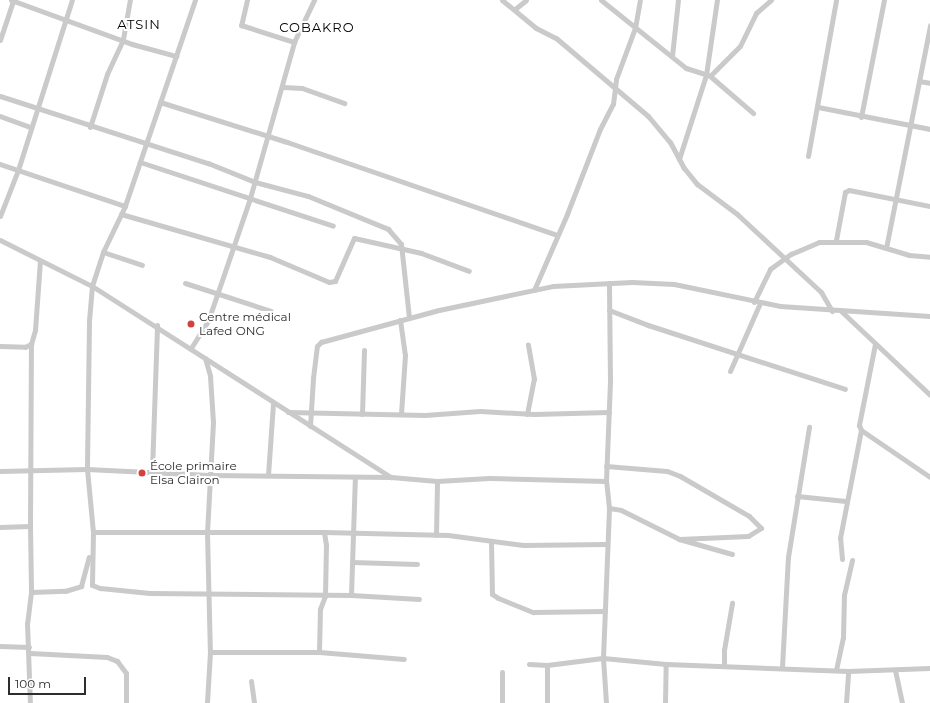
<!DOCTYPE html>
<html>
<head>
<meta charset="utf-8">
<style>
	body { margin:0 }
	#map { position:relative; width:930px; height:703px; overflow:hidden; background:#fff; font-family:Montserrat,sans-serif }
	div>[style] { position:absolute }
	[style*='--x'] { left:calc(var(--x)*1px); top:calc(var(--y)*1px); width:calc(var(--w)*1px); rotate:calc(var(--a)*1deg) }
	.minor>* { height:5px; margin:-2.5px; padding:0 2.5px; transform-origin:2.5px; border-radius:2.5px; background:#cacaca }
	.dots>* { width:11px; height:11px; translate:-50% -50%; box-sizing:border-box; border:2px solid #fff; border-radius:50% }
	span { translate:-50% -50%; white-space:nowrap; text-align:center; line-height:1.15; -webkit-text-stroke:4px #fff; paint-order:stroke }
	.poi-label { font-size:12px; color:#2d2d2d }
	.left { translate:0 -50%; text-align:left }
	.neighbourhood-label { font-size:13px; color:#000; letter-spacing:1px }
	.scale { position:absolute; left:8px; top:677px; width:78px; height:18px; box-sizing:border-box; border:2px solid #2d2d2d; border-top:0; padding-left:5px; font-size:12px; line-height:14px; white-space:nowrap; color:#2d2d2d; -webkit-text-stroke:3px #fff; paint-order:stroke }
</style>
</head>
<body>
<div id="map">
	<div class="minor">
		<i style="--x:11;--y:0;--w:129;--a:20"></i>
		<i style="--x:132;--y:44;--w:46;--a:15.3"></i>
		<i style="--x:195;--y:0;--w:218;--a:108.8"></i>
		<i style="--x:125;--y:206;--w:51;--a:115.6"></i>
		<i style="--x:103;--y:252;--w:36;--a:108"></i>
		<i style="--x:92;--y:286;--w:36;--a:95"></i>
		<i style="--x:89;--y:322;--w:147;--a:90.8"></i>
		<i style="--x:87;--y:469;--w:63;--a:84.6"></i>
		<i style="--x:93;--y:532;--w:53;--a:91.1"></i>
		<i style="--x:92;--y:585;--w:9;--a:21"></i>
		<i style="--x:100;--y:588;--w:50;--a:5.7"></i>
		<i style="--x:150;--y:593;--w:201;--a:0.6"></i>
		<i style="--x:351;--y:595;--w:68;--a:3.4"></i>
		<i style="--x:247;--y:0;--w:26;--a:103"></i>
		<i style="--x:241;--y:25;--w:56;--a:17.8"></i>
		<i style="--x:502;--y:0;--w:44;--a:39.5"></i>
		<i style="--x:536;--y:28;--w:22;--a:27"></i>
		<i style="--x:556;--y:38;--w:121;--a:40.3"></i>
		<i style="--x:648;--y:116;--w:34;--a:50"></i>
		<i style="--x:670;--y:142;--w:30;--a:62"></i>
		<i style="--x:684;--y:168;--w:21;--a:51"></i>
		<i style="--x:697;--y:184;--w:50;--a:36.9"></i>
		<i style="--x:737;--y:214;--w:115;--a:42.9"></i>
		<i style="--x:821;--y:292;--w:22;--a:60"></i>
		<i style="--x:601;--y:0;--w:109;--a:38.7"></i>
		<i style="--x:686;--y:68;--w:25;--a:18"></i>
		<i style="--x:710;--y:76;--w:57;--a:40.7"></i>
		<i style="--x:515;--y:9;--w:14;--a:-39"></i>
		<i style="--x:0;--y:40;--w:41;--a:-71.6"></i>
		<i style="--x:672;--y:56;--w:56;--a:-83.9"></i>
		<i style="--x:710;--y:76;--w:42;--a:-45"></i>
		<i style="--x:740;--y:46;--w:37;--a:-64"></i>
		<i style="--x:756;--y:13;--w:20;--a:-41"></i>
		<i style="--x:919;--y:81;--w:11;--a:10"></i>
		<i style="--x:283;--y:87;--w:19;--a:3"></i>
		<i style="--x:302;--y:88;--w:45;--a:19.7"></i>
		<i style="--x:0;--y:96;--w:219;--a:17.9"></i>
		<i style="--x:208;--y:163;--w:51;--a:22"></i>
		<i style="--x:255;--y:182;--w:55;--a:14.8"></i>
		<i style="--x:308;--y:196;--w:87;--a:22.4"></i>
		<i style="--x:388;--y:229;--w:20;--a:49"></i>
		<i style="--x:401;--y:244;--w:74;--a:83.8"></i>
		<i style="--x:160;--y:102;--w:133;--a:17.5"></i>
		<i style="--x:287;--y:142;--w:286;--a:19"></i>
		<i style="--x:818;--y:107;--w:114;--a:11.1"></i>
		<i style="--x:0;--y:116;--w:33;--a:20"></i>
		<i style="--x:861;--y:117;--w:119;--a:-78.9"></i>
		<i style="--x:90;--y:127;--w:56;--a:-72.2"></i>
		<i style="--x:107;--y:74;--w:38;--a:-65"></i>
		<i style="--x:123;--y:39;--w:40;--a:-80"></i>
		<i style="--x:808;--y:156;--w:158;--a:-79.8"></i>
		<i style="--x:679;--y:159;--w:88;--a:-72.2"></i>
		<i style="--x:706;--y:75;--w:76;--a:-81.7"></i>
		<i style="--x:140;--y:162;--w:203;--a:18.3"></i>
		<i style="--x:0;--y:164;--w:132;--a:18.6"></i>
		<i style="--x:121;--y:214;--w:155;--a:16.1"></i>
		<i style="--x:270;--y:257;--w:64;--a:23"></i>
		<i style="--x:329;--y:282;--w:6;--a:-9"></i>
		<i style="--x:335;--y:281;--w:47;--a:-66.2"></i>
		<i style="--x:354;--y:238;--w:69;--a:12.6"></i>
		<i style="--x:421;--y:253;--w:51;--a:20.6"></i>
		<i style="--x:0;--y:216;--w:49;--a:-68.6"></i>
		<i style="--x:18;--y:170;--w:178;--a:-72.4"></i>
		<i style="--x:0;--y:240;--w:103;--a:26.6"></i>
		<i style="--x:92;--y:286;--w:355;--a:32.6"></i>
		<i style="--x:391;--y:477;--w:46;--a:5"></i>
		<i style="--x:437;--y:481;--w:52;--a:-3.3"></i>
		<i style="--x:489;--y:478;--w:117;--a:1.5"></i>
		<i style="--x:836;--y:240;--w:49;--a:-79.4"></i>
		<i style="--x:845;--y:192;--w:4;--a:-27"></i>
		<i style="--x:849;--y:190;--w:83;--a:11.2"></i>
		<i style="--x:886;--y:248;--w:227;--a:-78.8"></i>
		<i style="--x:103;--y:252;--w:41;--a:18.4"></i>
		<i style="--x:185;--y:283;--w:90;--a:18"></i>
		<i style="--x:534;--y:290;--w:83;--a:-66.5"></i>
		<i style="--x:567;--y:214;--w:91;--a:-68.8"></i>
		<i style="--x:600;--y:129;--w:28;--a:-63"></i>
		<i style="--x:613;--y:104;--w:25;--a:-83"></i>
		<i style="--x:616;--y:79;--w:54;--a:-69.6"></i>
		<i style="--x:635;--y:28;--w:28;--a:-80"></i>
		<i style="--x:754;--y:302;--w:37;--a:-64"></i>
		<i style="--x:770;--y:269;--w:26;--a:-36"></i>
		<i style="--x:791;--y:254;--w:30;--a:-23"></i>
		<i style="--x:819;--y:242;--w:47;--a:0"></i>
		<i style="--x:866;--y:242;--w:45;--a:16.8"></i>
		<i style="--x:909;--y:255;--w:21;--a:5"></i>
		<i style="--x:609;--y:310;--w:42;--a:21"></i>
		<i style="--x:648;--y:325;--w:207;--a:18"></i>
		<i style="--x:841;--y:311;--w:122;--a:43.3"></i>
		<i style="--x:400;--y:320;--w:35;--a:82"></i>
		<i style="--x:405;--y:355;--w:59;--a:93.9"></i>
		<i style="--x:875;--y:344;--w:83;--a:101.2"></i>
		<i style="--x:859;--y:425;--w:5;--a:68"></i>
		<i style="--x:861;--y:430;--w:83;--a:34.3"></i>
		<i style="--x:0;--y:346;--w:25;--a:2"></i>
		<i style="--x:25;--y:347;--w:7;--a:-27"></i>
		<i style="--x:31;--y:344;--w:15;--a:-74"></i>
		<i style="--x:35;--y:330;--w:69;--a:-85.9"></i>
		<i style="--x:191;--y:348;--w:32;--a:-58"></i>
		<i style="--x:208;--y:321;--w:130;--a:-71.1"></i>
		<i style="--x:250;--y:198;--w:162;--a:-74.2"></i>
		<i style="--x:294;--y:42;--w:47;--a:-64.5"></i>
		<i style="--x:205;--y:358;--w:19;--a:74"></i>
		<i style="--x:210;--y:376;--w:46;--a:86.3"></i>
		<i style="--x:213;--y:422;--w:111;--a:93.1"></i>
		<i style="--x:207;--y:533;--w:119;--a:88.6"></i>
		<i style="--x:210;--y:652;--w:51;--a:93.4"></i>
		<i style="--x:730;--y:371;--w:74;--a:-66.2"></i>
		<i style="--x:288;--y:412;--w:137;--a:1.3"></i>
		<i style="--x:425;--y:415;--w:55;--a:-4.2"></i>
		<i style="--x:480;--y:411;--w:54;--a:3.2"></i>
		<i style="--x:534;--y:414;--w:75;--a:-1.5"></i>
		<i style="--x:362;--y:414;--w:64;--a:-88.2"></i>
		<i style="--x:527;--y:414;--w:36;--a:-79"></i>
		<i style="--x:534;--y:379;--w:35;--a:-100"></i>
		<i style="--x:310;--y:426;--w:48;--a:-86.4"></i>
		<i style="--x:313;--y:378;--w:32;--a:-83"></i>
		<i style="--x:317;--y:346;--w:6;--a:-45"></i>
		<i style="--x:321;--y:342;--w:122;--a:-15.2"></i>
		<i style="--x:439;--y:310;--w:116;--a:-11.9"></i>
		<i style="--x:553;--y:286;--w:79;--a:-2.9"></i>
		<i style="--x:632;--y:282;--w:42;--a:2.7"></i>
		<i style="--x:674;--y:284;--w:108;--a:11.7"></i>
		<i style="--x:780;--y:306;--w:150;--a:3.8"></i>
		<i style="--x:606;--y:466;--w:61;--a:4.7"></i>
		<i style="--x:667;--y:471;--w:14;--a:21"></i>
		<i style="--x:680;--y:476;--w:80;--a:30.1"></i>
		<i style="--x:749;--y:516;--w:17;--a:45"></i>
		<i style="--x:761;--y:528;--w:15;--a:148"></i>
		<i style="--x:748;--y:536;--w:69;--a:177.5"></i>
		<i style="--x:152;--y:470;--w:145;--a:-88"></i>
		<i style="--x:0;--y:471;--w:87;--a:-1.3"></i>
		<i style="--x:87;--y:469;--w:122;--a:2.8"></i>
		<i style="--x:209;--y:475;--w:181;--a:0.6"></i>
		<i style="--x:268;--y:475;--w:72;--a:-86"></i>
		<i style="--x:797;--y:496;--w:49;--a:5.8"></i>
		<i style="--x:609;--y:508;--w:12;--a:9"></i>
		<i style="--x:621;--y:510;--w:65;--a:26.6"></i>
		<i style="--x:679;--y:539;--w:55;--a:15.8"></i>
		<i style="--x:30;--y:526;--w:66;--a:89.1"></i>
		<i style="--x:31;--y:592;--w:31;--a:97"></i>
		<i style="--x:27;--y:623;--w:80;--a:87.9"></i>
		<i style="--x:0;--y:527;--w:30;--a:-2"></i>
		<i style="--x:30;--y:526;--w:182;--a:-89.7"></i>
		<i style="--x:93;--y:532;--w:231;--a:0"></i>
		<i style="--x:324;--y:532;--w:124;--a:1.4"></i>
		<i style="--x:448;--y:535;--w:76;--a:7.6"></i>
		<i style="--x:523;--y:545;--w:84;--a:-0.7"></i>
		<i style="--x:436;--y:535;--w:54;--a:-88.9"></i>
		<i style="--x:491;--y:542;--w:52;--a:88.9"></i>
		<i style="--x:492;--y:594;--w:7;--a:34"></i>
		<i style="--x:498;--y:598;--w:38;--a:22"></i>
		<i style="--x:533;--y:612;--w:72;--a:-0.8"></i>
		<i style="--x:842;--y:559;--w:21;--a:-95"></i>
		<i style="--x:840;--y:538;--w:110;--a:-79"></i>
		<i style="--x:352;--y:562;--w:65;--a:1.8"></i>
		<i style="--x:31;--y:592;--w:34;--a:-2"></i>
		<i style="--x:65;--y:591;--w:17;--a:-17"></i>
		<i style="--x:81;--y:586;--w:30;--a:-75"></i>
		<i style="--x:351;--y:595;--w:118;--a:-88.1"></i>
		<i style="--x:0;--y:646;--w:29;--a:2"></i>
		<i style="--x:210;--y:652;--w:109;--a:0"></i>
		<i style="--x:319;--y:652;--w:85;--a:4.7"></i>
		<i style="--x:319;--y:652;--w:43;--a:-88.7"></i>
		<i style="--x:320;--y:609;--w:14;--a:-69"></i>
		<i style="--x:325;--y:596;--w:51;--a:-88.9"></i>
		<i style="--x:326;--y:545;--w:13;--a:-99"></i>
		<i style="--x:30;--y:653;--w:77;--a:3"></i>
		<i style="--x:107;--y:657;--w:11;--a:22"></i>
		<i style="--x:117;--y:661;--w:15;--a:53"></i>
		<i style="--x:126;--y:673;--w:30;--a:90"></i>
		<i style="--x:529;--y:664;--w:18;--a:3"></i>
		<i style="--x:547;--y:665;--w:56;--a:-7.1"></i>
		<i style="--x:603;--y:658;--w:63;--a:5.4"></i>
		<i style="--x:666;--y:664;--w:182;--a:2.2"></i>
		<i style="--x:848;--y:671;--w:82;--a:-2.1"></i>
		<i style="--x:547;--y:665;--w:38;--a:90"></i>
		<i style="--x:724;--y:665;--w:15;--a:-90"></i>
		<i style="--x:724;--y:650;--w:48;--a:-80.3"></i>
		<i style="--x:782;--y:667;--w:110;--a:-86.9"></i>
		<i style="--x:788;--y:557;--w:132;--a:-80.8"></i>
		<i style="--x:836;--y:670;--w:33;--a:-78"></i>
		<i style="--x:843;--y:638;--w:43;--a:-88.7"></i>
		<i style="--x:844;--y:595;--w:36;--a:-77"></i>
		<i style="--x:895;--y:670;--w:34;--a:78"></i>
		<i style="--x:502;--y:672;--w:31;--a:90"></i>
		<i style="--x:251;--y:681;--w:22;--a:82"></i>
		<i style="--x:606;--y:703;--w:45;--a:-93.8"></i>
		<i style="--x:603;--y:658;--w:150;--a:-87.7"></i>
		<i style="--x:609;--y:508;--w:27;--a:-96"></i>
		<i style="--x:606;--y:481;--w:99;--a:-87.7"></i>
		<i style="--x:610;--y:382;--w:99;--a:-90.6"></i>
		<i style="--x:665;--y:703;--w:39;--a:-89"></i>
		<i style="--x:846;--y:703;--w:32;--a:-86"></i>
	</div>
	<div class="dots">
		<i style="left:191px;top:324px;background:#d34040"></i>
		<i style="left:142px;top:473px;background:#d34040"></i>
	</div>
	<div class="poi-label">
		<span class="left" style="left:199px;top:324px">Centre médical<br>Lafed ONG</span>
		<span class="left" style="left:150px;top:473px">École primaire<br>Elsa Clairon</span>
	</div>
	<div class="neighbourhood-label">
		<span style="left:139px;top:24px">ATSIN</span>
		<span style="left:317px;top:27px">COBAKRO</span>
	</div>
	<div class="scale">100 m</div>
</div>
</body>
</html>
